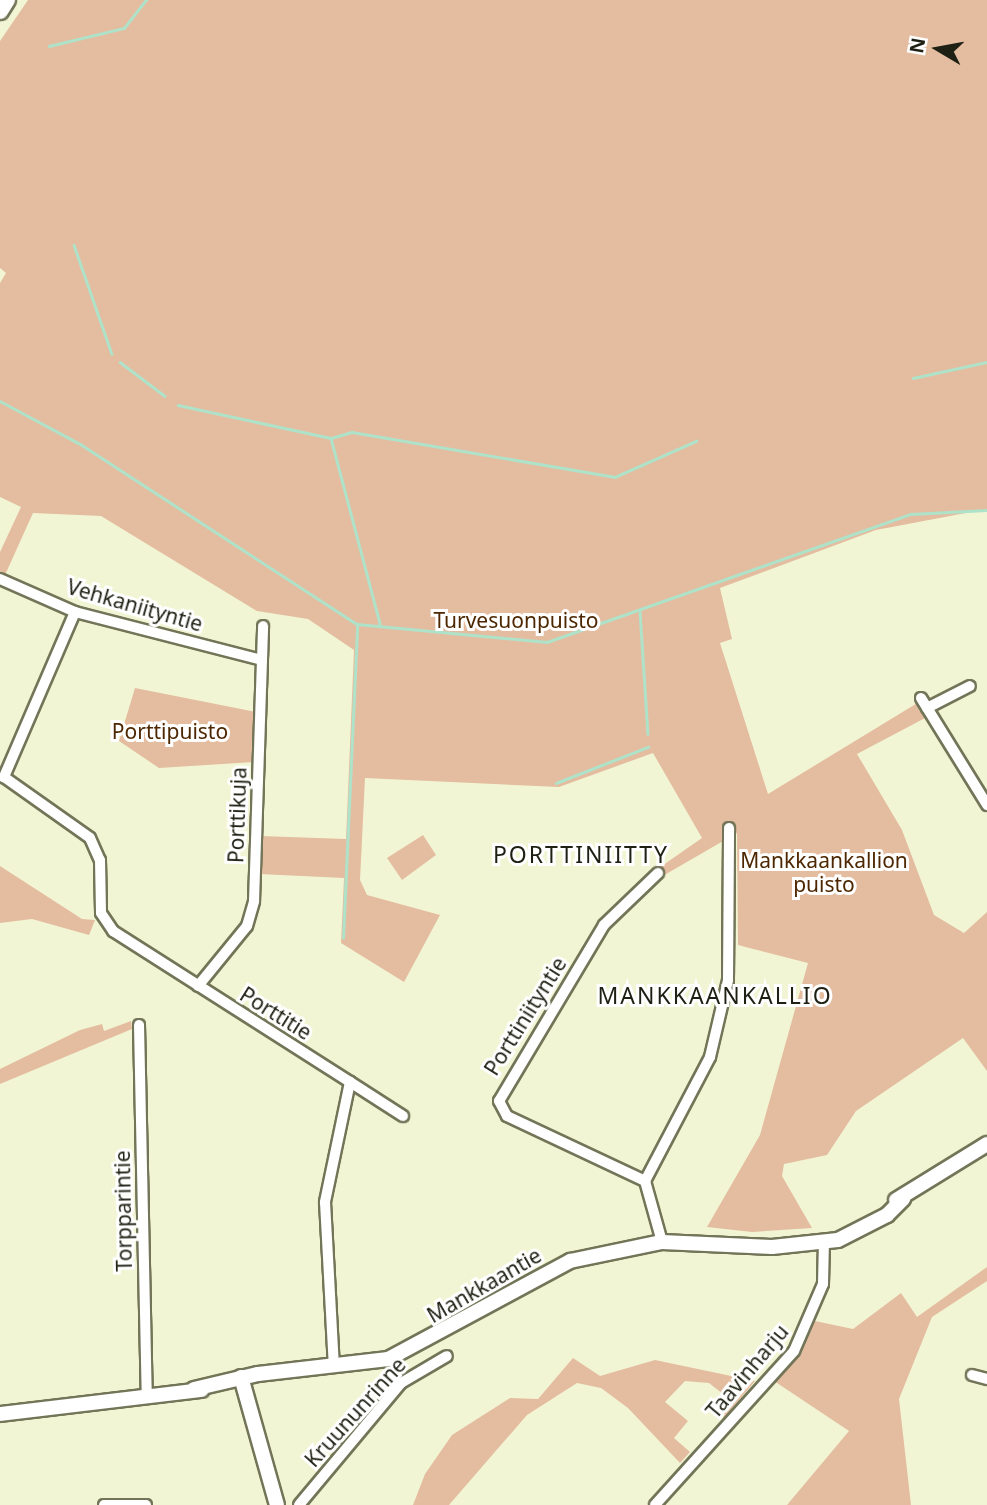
<!DOCTYPE html>
<html>
<head>
<meta charset="utf-8">
<style>
	body { margin:0 }
	#map { position:relative; width:987px; height:1505px; overflow:hidden; background:#f2f5d4; font-family:"Noto Sans",sans-serif }
	div>[style] { position:absolute }
	[style*='--x'] { left:calc(var(--x)*1px); top:calc(var(--y)*1px); width:calc(var(--w)*1px); rotate:calc(var(--a)*1deg) }
	.green>* { inset:0; background:#e4bda0 }
	.stream>* { height:2.5px; margin:-1.25px; padding:0 1.25px; transform-origin:1.25px; border-radius:1.25px; background:#aee2c9 }
	.roads { filter:drop-shadow(2px 0 #737558) drop-shadow(-2px 0 #737558) drop-shadow(0 2px #737558) drop-shadow(0 -2px #737558) }
	.street>* { height:10px; margin:-5px; padding:0 5px; transform-origin:5px; border-radius:5px; background:#fff }
	.secondary>* { height:14px; margin:-7px; padding:0 7px; transform-origin:7px; border-radius:7px; background:#fff }
	.primary>* { height:16px; margin:-8px; padding:0 8px; transform-origin:8px; border-radius:8px; background:#fff }
	span { translate:-50% -50%; white-space:nowrap; text-align:center; line-height:1.15; -webkit-text-stroke:6px #fff; paint-order:stroke }
	.street-label { font-size:21px; color:#1f2014 }
	.park-label { font-size:21px; color:#4d2701 }
	.neighbourhood-label { font-size:23px; color:#1f2014; letter-spacing:2px }
	.north { position:absolute; left:903px; top:14px; width:70px; height:70px; -webkit-text-stroke:5px #fff; paint-order:stroke; rotate:280deg; font-size:19px; font-weight:700; line-height:28px; text-align:center; color:#1f2014 }
	.north::after { content:''; display:block; margin:auto; width:24px; height:32px; background:#1f2014; clip-path:polygon(50% 0,100% 100%,50% 72%,0 100%) }
</style>
</head>
<body>
<div id="map">
	<div class="green">
		<i style="clip-path:polygon(28px 0,987px 0,987px 509px,876px 530px,720px 588px,732px 639px,720px 643px,768px 794px,919px 702px,927px 717px,857px 754px,902px 830px,934px 915px,964px 933px,987px 912px,987px 1071px,963px 1038px,856px 1111px,827px 1155px,784px 1164px,782px 1176px,812px 1228px,752px 1232px,707px 1227px,760px 1135px,808px 963px,738px 945px,737px 833px,661px 877px,656px 870px,702px 838px,653px 753px,559px 787px,365px 778px,360px 880px,367px 895px,440px 915px,404px 982px,341px 943px,344px 878px,259px 874px,261px 836px,346px 839px,354px 650px,308px 619px,257px 611px,101px 516px,33px 513px,5px 575px,0 572px,0 552px,21px 507px,0 497px,0 283px,6px 273px,0 268px,0 41px)"></i>
		<i style="clip-path:polygon(135px 688px,256px 712px,254px 762px,159px 768px,119px 741px)"></i>
		<i style="clip-path:polygon(423px 835px,436px 855px,402px 880px,387px 858px)"></i>
		<i style="clip-path:polygon(0 866px,82px 919px,95px 920px,89px 935px,32px 919px,0 923px)"></i>
		<i style="clip-path:polygon(131px 1021px,132px 1029px,0 1084px,0 1069px,80px 1030px,102px 1024px,104px 1031px)"></i>
		<i style="clip-path:polygon(987px 1267px,987px 1281px,932px 1317px,899px 1399px,911px 1505px,787px 1505px,849px 1431px,774px 1381px,815px 1321px,853px 1329px,901px 1293px,917px 1317px)"></i>
		<i style="clip-path:polygon(573px 1358px,600px 1376px,655px 1360px,755px 1381px,723px 1419px,728px 1398px,709px 1383px,685px 1381px,665px 1402px,688px 1421px,674px 1438px,690px 1452px,680px 1463px,628px 1408px,601px 1388px,577px 1383px,527px 1415px,449px 1505px,413px 1505px,425px 1474px,452px 1435px,510px 1398px,538px 1399px)"></i>
	</div>
	<div class="stream">
		<i style="--x:49;--y:46;--w:77;--a:-13.5"></i>
		<i style="--x:124;--y:28;--w:36;--a:-52"></i>
		<i style="--x:74;--y:245;--w:115;--a:70.8"></i>
		<i style="--x:120;--y:362;--w:56;--a:37.1"></i>
		<i style="--x:913;--y:378;--w:76;--a:-12.2"></i>
		<i style="--x:0;--y:401;--w:93;--a:28.2"></i>
		<i style="--x:82;--y:445;--w:328;--a:33.1"></i>
		<i style="--x:357;--y:624;--w:191;--a:5.4"></i>
		<i style="--x:547;--y:642;--w:386;--a:-19.4"></i>
		<i style="--x:911;--y:514;--w:76;--a:-3"></i>
		<i style="--x:178;--y:405;--w:157;--a:12.2"></i>
		<i style="--x:331;--y:438;--w:192;--a:75.2"></i>
		<i style="--x:331;--y:438;--w:22;--a:-16"></i>
		<i style="--x:352;--y:432;--w:267;--a:9.7"></i>
		<i style="--x:615;--y:477;--w:89;--a:-24"></i>
		<i style="--x:640;--y:611;--w:123;--a:86.3"></i>
		<i style="--x:556;--y:783;--w:99;--a:-21.4"></i>
		<i style="--x:343;--y:938;--w:314;--a:-87.4"></i>
	</div>
	<div class="roads">
		<div class="street">
			<i style="--x:0;--y:579;--w:82;--a:23.7"></i>
			<i style="--x:75;--y:612;--w:193;--a:14.4"></i>
			<i style="--x:75;--y:612;--w:180;--a:113.3"></i>
			<i style="--x:4;--y:777;--w:105;--a:35.3"></i>
			<i style="--x:90;--y:838;--w:24;--a:66"></i>
			<i style="--x:100;--y:860;--w:53;--a:88.9"></i>
			<i style="--x:101;--y:913;--w:22;--a:56"></i>
			<i style="--x:113;--y:931;--w:281;--a:32.5"></i>
			<i style="--x:350;--y:1082;--w:123;--a:101.8"></i>
			<i style="--x:325;--y:1202;--w:165;--a:86.9"></i>
			<i style="--x:921;--y:698;--w:126;--a:58.3"></i>
			<i style="--x:927;--y:708;--w:48;--a:-27.1"></i>
			<i style="--x:658;--y:873;--w:75;--a:136.1"></i>
			<i style="--x:604;--y:925;--w:205;--a:120.8"></i>
			<i style="--x:499;--y:1101;--w:17;--a:62"></i>
			<i style="--x:507;--y:1116;--w:153;--a:25.2"></i>
			<i style="--x:645;--y:1181;--w:63;--a:74.4"></i>
			<i style="--x:198;--y:986;--w:77;--a:-50.8"></i>
			<i style="--x:247;--y:926;--w:26;--a:-74"></i>
			<i style="--x:254;--y:901;--w:275;--a:-88.1"></i>
			<i style="--x:139;--y:1025;--w:370;--a:88.8"></i>
			<i style="--x:350;--y:1082;--w:63;--a:32.7"></i>
			<i style="--x:645;--y:1181;--w:140;--a:-62.3"></i>
			<i style="--x:710;--y:1057;--w:79;--a:-76.8"></i>
			<i style="--x:728;--y:980;--w:152;--a:-89.6"></i>
			<i style="--x:972;--y:1375;--w:16;--a:15"></i>
			<i style="--x:104;--y:1505;--w:42;--a:0"></i>
			<i style="--x:299;--y:1505;--w:159;--a:-50.1"></i>
			<i style="--x:401;--y:1383;--w:53;--a:-30.4"></i>
			<i style="--x:655;--y:1505;--w:207;--a:-47.9"></i>
			<i style="--x:794;--y:1351;--w:73;--a:-66.6"></i>
			<i style="--x:823;--y:1284;--w:43;--a:-88.7"></i>
		</div>
		<div class="secondary">
			<i style="--x:896;--y:1200;--w:107;--a:-31.6"></i>
			<i style="--x:241;--y:1377;--w:133;--a:74.3"></i>
			<i style="--x:194;--y:1389;--w:66;--a:-13.2"></i>
			<i style="--x:258;--y:1374;--w:131;--a:-6.6"></i>
			<i style="--x:388;--y:1359;--w:207;--a:-28.3"></i>
			<i style="--x:570;--y:1261;--w:94;--a:-11.7"></i>
			<i style="--x:662;--y:1242;--w:110;--a:2.6"></i>
			<i style="--x:772;--y:1247;--w:66;--a:-6.1"></i>
			<i style="--x:838;--y:1240;--w:55;--a:-27"></i>
			<i style="--x:887;--y:1215;--w:23;--a:-45"></i>
			<i style="--x:0;--y:1414;--w:203;--a:-6.8"></i>
		</div>
		<div class="primary">
			<i style="--x:0;--y:11;--w:13;--a:-58"></i>
		</div>
	</div>
	<div class="street-label">
		<span style="left:135px;top:605px;rotate:16deg">Vehkaniityntie</span>
		<span style="left:237px;top:815px;rotate:-88deg">Porttikuja</span>
		<span style="left:276px;top:1013px;rotate:32deg">Porttitie</span>
		<span style="left:525px;top:1016px;rotate:-58deg">Porttiniityntie</span>
		<span style="left:123px;top:1211px;rotate:-91deg">Torpparintie</span>
		<span style="left:484px;top:1285px;rotate:-30deg">Mankkaantie</span>
		<span style="left:747px;top:1371px;rotate:-50deg">Taavinharju</span>
		<span style="left:355px;top:1412px;rotate:-48deg">Kruununrinne</span>
	</div>
	<div class="park-label">
		<span style="left:516px;top:620px">Turvesuonpuisto</span>
		<span style="left:170px;top:731px">Porttipuisto</span>
		<span style="left:824px;top:872px">Mankkaankallion<br>puisto</span>
	</div>
	<div class="neighbourhood-label">
		<span style="left:581px;top:854px">PORTTINIITTY</span>
		<span style="left:715px;top:995px">MANKKAANKALLIO</span>
	</div>
	<div class="north">N</div>
</div>
</body>
</html>
